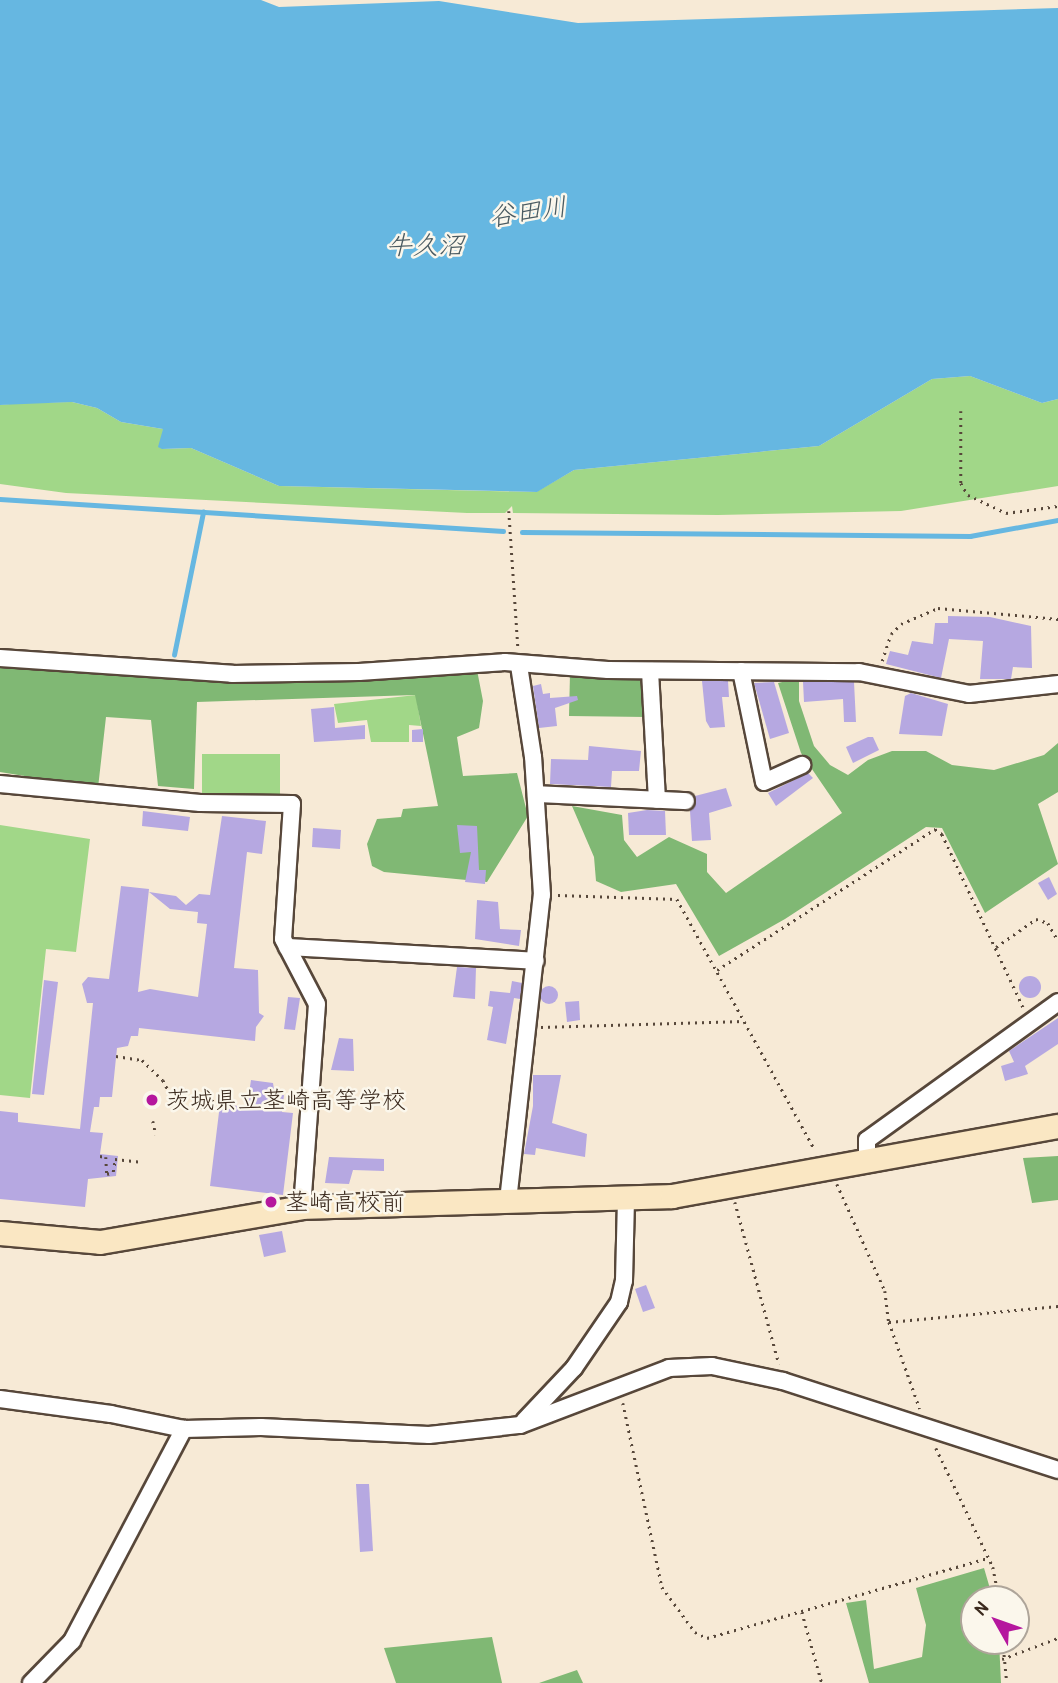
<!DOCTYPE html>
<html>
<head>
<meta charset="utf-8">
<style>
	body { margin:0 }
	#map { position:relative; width:1058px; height:1683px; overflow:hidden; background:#f7ead6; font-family:"Patrick Hand","Klee One",sans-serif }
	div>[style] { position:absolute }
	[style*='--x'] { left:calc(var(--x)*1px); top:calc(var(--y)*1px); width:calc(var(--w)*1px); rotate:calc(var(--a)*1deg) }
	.green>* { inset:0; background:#a1d788 }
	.forest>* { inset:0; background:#80b874 }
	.water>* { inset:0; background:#66b7e1 }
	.stream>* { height:4.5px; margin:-2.25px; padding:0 2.25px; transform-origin:2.25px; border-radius:2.25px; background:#66b7e1 }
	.building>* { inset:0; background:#b6a8e1 }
	.round { border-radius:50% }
	.path>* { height:2.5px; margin-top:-1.25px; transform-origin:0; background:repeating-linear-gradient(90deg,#57473a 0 2px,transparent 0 7px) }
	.roads { filter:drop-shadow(2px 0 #57473a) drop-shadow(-2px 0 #57473a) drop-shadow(0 2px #57473a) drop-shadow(0 -2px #57473a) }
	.street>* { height:16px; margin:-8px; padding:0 8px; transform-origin:8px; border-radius:8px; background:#fff }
	.secondary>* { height:23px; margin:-11.5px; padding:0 11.5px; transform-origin:11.5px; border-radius:11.5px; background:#fae7c3 }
	.dots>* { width:19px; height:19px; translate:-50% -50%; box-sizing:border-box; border:4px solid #fbf7ec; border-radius:50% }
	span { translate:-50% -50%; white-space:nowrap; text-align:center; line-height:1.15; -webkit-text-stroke:5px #fbf7ec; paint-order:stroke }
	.poi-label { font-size:24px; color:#3b2a1e }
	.left { translate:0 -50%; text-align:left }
	.water-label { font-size:26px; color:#4a5b62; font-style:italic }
	.north { position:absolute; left:960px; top:1585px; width:70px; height:70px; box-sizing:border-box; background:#fbf7ec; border:2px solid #aea59a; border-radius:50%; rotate:310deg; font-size:19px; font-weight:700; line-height:28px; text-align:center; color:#3b2a1e }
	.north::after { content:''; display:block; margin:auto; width:24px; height:32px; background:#b5179e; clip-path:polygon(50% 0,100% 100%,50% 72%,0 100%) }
</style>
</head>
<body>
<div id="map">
	<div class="green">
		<i style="clip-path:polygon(970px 376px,1042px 403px,1058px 399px,1058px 486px,901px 511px,718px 515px,513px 513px,512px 506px,505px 513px,467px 513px,66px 493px,0 484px,0 405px,20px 403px,72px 402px,97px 408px,121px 422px,163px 429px,162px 449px,191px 448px,279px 486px,536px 492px,574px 470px,819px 446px,932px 379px)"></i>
		<i style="clip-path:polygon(416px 695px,421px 726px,409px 725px,409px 742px,371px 742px,367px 720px,338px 723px,334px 704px)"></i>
		<i style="clip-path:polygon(202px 754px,280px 754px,280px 796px,202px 796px)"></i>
		<i style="clip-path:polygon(0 825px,90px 839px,76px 952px,46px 949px,30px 1098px,0 1095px)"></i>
	</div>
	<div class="forest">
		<i style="clip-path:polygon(0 665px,477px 670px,483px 701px,479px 728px,457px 737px,463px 776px,517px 773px,528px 816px,487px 882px,384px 872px,372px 866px,367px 844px,377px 819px,401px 817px,403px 809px,438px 806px,415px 695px,197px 702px,194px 789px,158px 786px,151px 720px,106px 717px,98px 788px,0 772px)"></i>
		<i style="clip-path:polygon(570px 674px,646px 675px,646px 717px,569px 716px)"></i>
		<i style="clip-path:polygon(799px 678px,799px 701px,814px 746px,830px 765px,848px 775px,868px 760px,892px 751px,926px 751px,952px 765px,994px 770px,1044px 755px,1058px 743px,1058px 792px,1038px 804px,1058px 864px,985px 913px,942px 828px,926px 827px,785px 919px,719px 956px,676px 884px,621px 892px,596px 881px,594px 857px,572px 806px,622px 815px,624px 840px,637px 857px,669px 837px,707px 854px,707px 872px,726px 893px,842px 813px,801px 753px,778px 683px)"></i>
		<i style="clip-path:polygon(1058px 1156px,1058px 1200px,1032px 1203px,1023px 1158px)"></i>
		<i style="clip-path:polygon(984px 1568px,993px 1599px,974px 1599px,974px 1641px,999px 1641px,1001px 1683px,869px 1683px,846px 1603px,866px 1600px,874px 1669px,922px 1657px,926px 1625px,916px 1588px)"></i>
		<i style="clip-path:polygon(492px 1637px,502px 1683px,396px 1683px,384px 1648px)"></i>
		<i style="clip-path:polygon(577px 1670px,583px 1683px,539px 1683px)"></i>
	</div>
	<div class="water">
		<i style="clip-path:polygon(0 0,261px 0,279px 7px,439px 1px,578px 23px,1058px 8px,1058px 399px,1042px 403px,970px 376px,932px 379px,819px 446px,574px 470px,537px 492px,279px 486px,191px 448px,162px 449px,158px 447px,163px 429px,121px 422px,97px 408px,72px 402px,0 405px)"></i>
	</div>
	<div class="stream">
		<i style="--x:0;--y:499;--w:504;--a:3.64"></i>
		<i style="--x:522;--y:532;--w:448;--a:0.5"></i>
		<i style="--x:970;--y:536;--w:89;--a:-10.3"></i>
		<i style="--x:174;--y:655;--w:146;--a:-78.5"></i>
	</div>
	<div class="building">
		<i style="clip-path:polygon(948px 616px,990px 617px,1031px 626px,1032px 668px,1013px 667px,1011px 679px,980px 679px,983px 641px,949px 639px,941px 678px,886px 664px,890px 651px,908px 655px,912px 641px,933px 644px,935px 623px,948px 623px)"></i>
		<i style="clip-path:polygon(702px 681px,728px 681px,729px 697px,722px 697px,725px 727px,710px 728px,706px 721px)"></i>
		<i style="clip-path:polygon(774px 682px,789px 733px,770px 739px,754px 683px)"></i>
		<i style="clip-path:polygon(803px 682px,854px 682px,856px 722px,844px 722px,843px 699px,804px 702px)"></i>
		<i style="clip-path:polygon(541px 684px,543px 694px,550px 693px,550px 698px,577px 696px,578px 700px,555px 708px,557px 726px,539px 728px,533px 686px)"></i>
		<i style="clip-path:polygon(911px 693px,948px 704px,942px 736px,899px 734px,905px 696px)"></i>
		<i style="clip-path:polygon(334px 707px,335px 728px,365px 725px,365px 739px,314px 742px,311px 709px)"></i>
		<i style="clip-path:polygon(423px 729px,423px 742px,412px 742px,412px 730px)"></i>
		<i style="clip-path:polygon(868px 737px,873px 737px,879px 750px,853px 763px,846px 747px)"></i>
		<i style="clip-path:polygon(589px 746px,641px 751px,639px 771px,612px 771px,611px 787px,550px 784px,551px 759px,588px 760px)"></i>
		<i style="clip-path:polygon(808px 773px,813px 778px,776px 806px,768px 793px)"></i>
		<i style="clip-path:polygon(726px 788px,732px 806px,709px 813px,711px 840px,692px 841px,690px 811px,695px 796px)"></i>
		<i style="clip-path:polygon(647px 810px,665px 811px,666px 835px,629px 835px,628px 813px)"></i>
		<i style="clip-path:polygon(143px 811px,190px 817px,188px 831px,142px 826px)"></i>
		<i style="clip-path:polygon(222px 816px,266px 821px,262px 854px,247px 852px,234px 968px,258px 970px,259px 1013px,264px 1016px,256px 1027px,255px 1041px,139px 1028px,138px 1036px,131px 1036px,128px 1046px,117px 1048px,112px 1097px,100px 1097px,99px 1107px,94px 1107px,90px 1132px,103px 1133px,100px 1154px,118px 1156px,116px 1176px,88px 1179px,85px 1207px,0 1199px,0 1111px,18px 1113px,18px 1122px,80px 1129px,93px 1003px,87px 1003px,82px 984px,88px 977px,109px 979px,121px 886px,149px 889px,138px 992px,150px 989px,198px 997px,207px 924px,197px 923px,198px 912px,170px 909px,149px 892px,176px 896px,186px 905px,199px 894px,210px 895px)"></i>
		<i style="clip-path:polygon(457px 825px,477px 826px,479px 870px,486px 870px,485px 884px,465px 882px,471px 852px,460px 853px)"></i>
		<i style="clip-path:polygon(313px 828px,341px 830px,340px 849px,312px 847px)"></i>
		<i style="clip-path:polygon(1049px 877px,1057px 894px,1048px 900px,1038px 883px)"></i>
		<i style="clip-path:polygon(477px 900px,498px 902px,500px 929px,521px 930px,519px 946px,475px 939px)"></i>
		<i style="clip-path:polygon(457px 967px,476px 968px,475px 999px,453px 997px)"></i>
		<i class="round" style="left:1019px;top:976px;width:22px;height:22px"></i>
		<i style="clip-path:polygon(44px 980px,58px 982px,44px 1095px,32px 1094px)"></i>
		<i style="clip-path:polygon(512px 981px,522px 983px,520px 999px,514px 998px,506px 1044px,487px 1040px,493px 1007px,488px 1006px,490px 991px,510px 993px)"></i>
		<i class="round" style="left:540px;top:986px;width:18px;height:18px"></i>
		<i style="clip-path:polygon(288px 997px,300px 998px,295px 1030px,284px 1029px)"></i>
		<i style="clip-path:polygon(579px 1001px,580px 1020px,567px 1022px,565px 1002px)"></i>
		<i style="clip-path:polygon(1058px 1018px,1058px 1044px,1025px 1066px,1028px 1074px,1005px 1081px,1001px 1066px,1014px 1062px,1009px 1051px)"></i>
		<i style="clip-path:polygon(339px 1038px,353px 1039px,354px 1071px,331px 1070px)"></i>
		<i style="clip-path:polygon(533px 1075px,561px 1075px,552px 1123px,587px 1134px,585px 1157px,536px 1148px,535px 1155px,524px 1154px,533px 1106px)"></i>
		<i style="clip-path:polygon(251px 1080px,273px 1083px,275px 1096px,284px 1095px,282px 1112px,293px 1113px,283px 1195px,210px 1186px,220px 1104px,247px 1107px)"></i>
		<i style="clip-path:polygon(329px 1157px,384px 1159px,384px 1171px,353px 1170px,349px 1184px,325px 1183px)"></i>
		<i style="clip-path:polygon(282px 1231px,286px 1252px,264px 1257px,259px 1235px)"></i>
		<i style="clip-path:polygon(646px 1285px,655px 1308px,643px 1312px,635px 1289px)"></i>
		<i style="clip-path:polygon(356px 1484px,369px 1484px,373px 1551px,360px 1552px)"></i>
	</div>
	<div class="path">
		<i style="--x:961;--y:411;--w:72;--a:90"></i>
		<i style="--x:961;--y:483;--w:14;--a:60"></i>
		<i style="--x:968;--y:495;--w:42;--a:25.3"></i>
		<i style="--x:1006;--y:513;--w:52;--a:-7.7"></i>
		<i style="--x:509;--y:511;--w:137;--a:86.2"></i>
		<i style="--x:882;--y:661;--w:28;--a:-72"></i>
		<i style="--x:891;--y:634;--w:14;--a:-45"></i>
		<i style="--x:901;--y:624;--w:40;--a:-23.4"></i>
		<i style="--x:938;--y:608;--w:121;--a:5.2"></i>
		<i style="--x:558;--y:895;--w:119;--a:1.9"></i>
		<i style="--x:677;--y:899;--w:286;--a:61.2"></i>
		<i style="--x:996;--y:947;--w:49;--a:-35"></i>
		<i style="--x:1036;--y:919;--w:13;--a:18"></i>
		<i style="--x:1048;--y:923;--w:20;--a:60"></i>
		<i style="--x:717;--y:970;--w:260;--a:-32.9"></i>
		<i style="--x:935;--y:829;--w:9;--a:36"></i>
		<i style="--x:942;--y:834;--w:193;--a:64.9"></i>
		<i style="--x:541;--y:1027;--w:203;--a:-1.7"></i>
		<i style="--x:116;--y:1056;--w:26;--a:9"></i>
		<i style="--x:142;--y:1060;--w:29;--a:44"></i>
		<i style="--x:163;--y:1080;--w:22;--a:63"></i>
		<i style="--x:200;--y:1108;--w:27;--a:-34"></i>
		<i style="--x:153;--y:1121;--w:14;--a:78"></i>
		<i style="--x:100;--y:1156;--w:6;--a:9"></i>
		<i style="--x:106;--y:1157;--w:17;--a:87"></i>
		<i style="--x:107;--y:1174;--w:6;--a:-18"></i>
		<i style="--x:113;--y:1172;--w:13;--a:-81"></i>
		<i style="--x:115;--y:1159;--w:28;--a:6"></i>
		<i style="--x:837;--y:1184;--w:117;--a:65.8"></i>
		<i style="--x:885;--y:1291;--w:31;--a:83"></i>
		<i style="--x:889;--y:1322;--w:92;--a:70.4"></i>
		<i style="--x:735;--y:1202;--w:168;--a:74.8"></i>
		<i style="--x:889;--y:1322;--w:170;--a:-5.4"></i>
		<i style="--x:623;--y:1403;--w:188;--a:78"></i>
		<i style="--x:662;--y:1587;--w:56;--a:53.7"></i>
		<i style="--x:695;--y:1632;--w:13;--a:27"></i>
		<i style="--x:707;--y:1638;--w:292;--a:-15.9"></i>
		<i style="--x:936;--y:1448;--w:132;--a:64.4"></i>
		<i style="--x:993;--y:1567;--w:33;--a:79"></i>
		<i style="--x:802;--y:1612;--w:74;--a:74.3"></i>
		<i style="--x:1003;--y:1641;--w:42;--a:84.6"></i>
		<i style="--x:1002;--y:1659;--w:60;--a:-20.6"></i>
	</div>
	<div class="roads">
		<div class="street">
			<i style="--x:0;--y:658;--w:233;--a:3.9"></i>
			<i style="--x:232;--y:674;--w:127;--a:-0.9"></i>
			<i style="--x:359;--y:672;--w:146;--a:-3.9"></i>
			<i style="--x:505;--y:662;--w:103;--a:4.4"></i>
			<i style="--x:608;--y:670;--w:251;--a:0.5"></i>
			<i style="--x:859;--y:672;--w:112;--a:11.3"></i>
			<i style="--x:969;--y:694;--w:90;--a:-6.4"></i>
			<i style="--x:650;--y:671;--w:129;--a:86.9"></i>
			<i style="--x:741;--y:671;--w:113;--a:78.3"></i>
			<i style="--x:764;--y:782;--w:42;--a:-24.1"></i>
			<i style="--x:0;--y:784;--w:201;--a:5.4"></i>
			<i style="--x:200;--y:803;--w:92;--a:0.6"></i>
			<i style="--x:292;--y:804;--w:135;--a:93.8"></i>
			<i style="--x:283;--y:939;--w:73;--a:62.4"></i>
			<i style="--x:317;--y:1004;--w:204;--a:94.2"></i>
			<i style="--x:536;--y:794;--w:150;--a:2.7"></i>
			<i style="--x:287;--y:947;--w:249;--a:3.2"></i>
			<i style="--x:867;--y:1164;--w:24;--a:-90"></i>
			<i style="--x:867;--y:1140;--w:236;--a:-35.8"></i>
			<i style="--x:508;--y:1201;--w:308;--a:-83.7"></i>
			<i style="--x:542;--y:895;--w:138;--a:-93.7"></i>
			<i style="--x:533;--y:757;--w:93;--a:-98.7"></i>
			<i style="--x:0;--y:1399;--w:112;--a:7.7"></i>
			<i style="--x:111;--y:1414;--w:75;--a:11.6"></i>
			<i style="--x:184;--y:1429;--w:77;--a:-1.5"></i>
			<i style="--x:261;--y:1427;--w:168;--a:2.7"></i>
			<i style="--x:429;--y:1435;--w:92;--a:-6.3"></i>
			<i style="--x:520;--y:1425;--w:160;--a:-20.9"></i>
			<i style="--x:669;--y:1368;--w:43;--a:-2.7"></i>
			<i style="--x:712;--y:1366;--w:73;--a:11.9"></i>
			<i style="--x:783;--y:1381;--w:289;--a:17.9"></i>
			<i style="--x:524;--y:1421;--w:73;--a:-46.7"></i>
			<i style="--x:574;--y:1368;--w:80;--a:-55.7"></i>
			<i style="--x:619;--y:1302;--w:22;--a:-77"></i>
			<i style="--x:624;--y:1281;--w:82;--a:-88.6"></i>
			<i style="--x:31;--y:1683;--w:59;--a:-45.7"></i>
			<i style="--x:72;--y:1641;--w:240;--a:-62.2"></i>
		</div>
		<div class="secondary">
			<i style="--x:0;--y:1233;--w:100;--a:5.1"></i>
			<i style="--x:100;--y:1242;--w:205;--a:-9.8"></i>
			<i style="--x:302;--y:1207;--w:370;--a:-1.7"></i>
			<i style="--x:672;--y:1196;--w:392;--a:-10.3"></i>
		</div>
	</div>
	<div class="dots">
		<i style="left:152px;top:1100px;background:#b5179e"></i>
		<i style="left:271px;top:1202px;background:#b5179e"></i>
	</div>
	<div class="poi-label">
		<span class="left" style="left:166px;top:1100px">茨城県立茎崎高等学校</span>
		<span class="left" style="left:285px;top:1202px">茎崎高校前</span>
	</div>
	<div class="water-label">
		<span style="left:528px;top:211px;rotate:-8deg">谷田川</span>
		<span style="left:425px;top:245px">牛久沼</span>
	</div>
	<div class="north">N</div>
</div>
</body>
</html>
